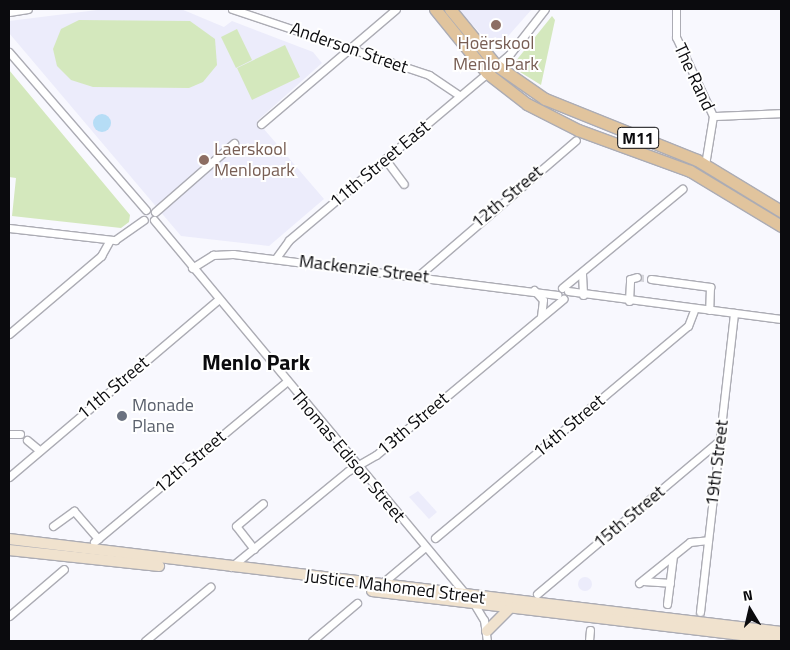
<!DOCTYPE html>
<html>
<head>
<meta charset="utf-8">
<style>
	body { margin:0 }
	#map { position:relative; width:790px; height:650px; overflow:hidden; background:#f8f8fe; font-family:"Titillium Web",sans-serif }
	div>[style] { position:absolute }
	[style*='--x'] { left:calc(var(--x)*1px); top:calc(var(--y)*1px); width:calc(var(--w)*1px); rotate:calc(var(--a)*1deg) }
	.built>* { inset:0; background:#ececfb }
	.round { border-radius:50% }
	.green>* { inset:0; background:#d4e8bd }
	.water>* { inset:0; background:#b6ddf6 }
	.street-tunnel>* { height:7px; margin-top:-3.5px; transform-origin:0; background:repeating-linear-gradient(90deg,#d4d4da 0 7px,transparent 0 10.5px) }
	.roads { filter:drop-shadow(1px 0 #acacb4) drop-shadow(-1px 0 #acacb4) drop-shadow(0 1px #acacb4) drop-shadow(0 -1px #acacb4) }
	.street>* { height:7px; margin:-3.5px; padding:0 3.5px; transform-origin:3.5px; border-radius:3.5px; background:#fff }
	.secondary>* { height:10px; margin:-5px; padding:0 5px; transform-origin:5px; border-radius:5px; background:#f0e2ce }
	.primary>* { height:11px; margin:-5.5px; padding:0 5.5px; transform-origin:5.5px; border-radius:5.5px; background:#e1c49d }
	.dots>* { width:14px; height:14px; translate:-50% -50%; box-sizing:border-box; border:2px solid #fff; border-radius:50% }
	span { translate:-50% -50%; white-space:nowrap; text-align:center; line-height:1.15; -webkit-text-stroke:4px #fff; paint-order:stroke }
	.shield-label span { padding:1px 4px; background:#fff; border:1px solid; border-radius:4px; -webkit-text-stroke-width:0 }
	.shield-label { font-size:16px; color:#0b0b0e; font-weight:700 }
	.education-label { font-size:18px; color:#785e54 }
	.left { translate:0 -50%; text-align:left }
	.street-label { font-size:18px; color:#0b0b0e }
	.worship-label { font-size:18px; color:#5b616d }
	.district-label { font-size:22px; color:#0b0b0e; font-weight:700 }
	.frame { position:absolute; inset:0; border:10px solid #0b0b0e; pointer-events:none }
	.north { position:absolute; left:725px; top:585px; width:50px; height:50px; -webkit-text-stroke:4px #fff; paint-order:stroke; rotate:351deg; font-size:14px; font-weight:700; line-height:20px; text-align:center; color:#0b0b0e }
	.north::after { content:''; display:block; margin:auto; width:18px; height:22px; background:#0b0b0e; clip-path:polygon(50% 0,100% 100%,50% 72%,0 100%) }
</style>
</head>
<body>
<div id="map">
	<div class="built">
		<i style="clip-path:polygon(105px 9px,181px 9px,224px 27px,232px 21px,313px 52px,322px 63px,257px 121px,324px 199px,269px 246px,181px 236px,9px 33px,9px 21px)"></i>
		<i style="clip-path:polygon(457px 9px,532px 9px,503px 42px,488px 41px)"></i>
		<i style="clip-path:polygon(418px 491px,437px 512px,429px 519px,409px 497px)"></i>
		<i class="round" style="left:578px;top:577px;width:14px;height:14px"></i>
	</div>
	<div class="green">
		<i style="clip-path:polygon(552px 16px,555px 20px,541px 85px,520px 72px,515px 62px)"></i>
		<i style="clip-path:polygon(79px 20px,190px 21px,215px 39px,217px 65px,203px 82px,189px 88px,93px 87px,71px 80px,57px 66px,53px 49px,61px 29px)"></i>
		<i style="clip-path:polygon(237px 29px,252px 60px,236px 68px,221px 37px)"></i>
		<i style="clip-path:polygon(285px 45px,300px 77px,252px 100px,237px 68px)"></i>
		<i style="clip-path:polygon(9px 70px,130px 215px,129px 222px,121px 228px,12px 216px,16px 178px,9px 177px)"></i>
	</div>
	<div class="water">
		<i class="round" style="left:93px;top:114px;width:18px;height:18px"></i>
	</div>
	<div class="street-tunnel">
		<i style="--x:637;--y:277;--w:14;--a:8"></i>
	</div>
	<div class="roads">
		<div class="street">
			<i style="--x:232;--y:9;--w:208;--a:18.5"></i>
			<i style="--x:429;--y:75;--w:37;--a:34"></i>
			<i style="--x:676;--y:9;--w:28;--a:90"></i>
			<i style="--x:676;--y:37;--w:87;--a:64.9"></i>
			<i style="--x:713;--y:116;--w:50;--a:99.3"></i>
			<i style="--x:9;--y:12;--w:19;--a:-9"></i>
			<i style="--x:9;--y:52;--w:209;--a:49.1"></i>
			<i style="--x:713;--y:116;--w:68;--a:-2.5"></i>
			<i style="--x:261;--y:124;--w:177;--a:-40.4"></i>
			<i style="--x:385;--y:159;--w:31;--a:53"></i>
			<i style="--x:155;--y:212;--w:105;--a:-41.1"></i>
			<i style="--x:154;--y:220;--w:487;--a:50.2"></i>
			<i style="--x:9;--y:228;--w:107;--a:6.5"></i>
			<i style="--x:115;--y:240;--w:35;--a:-35"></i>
			<i style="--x:276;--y:258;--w:22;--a:-54"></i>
			<i style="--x:289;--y:240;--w:287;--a:-40.1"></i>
			<i style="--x:509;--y:55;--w:58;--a:-52"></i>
			<i style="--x:192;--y:268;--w:25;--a:-32"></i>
			<i style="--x:213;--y:255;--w:20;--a:-3"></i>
			<i style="--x:233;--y:254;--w:327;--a:7.2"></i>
			<i style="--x:582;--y:274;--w:21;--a:87"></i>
			<i style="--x:418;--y:276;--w:208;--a:-40.7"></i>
			<i style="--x:651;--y:279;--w:60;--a:7.7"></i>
			<i style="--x:710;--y:287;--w:23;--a:92"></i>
			<i style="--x:562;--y:288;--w:156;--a:-39.5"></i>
			<i style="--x:534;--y:290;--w:13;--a:48"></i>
			<i style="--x:543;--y:300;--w:16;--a:97"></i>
			<i style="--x:568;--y:291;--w:215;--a:7.5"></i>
			<i style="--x:629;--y:301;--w:22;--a:-87"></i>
			<i style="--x:630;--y:279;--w:7;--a:-16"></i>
			<i style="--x:9;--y:334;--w:121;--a:-40.3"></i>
			<i style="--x:101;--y:256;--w:18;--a:-61"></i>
			<i style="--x:9;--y:434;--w:11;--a:0"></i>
			<i style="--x:27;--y:440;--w:16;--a:40"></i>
			<i style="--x:9;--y:477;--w:274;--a:-40.3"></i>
			<i style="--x:53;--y:526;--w:26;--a:-36"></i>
			<i style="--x:74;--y:511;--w:37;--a:49"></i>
			<i style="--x:435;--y:538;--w:330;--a:-40"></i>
			<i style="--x:688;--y:326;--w:19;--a:-69"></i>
			<i style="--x:94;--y:542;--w:250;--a:-39.8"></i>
			<i style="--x:254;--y:549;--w:29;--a:-128"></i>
			<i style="--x:236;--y:526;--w:35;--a:-40"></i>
			<i style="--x:231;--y:567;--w:151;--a:-39.4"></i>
			<i style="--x:348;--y:471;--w:32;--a:-30"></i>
			<i style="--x:376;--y:455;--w:244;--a:-39.8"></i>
			<i style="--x:643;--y:581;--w:27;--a:4"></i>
			<i style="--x:639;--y:583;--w:65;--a:-38.8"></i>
			<i style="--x:690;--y:542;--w:18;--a:-6"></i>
			<i style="--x:380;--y:585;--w:57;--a:-40.1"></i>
			<i style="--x:537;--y:594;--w:239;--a:-40.1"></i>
			<i style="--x:473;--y:602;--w:21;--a:59"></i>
			<i style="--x:484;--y:620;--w:21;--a:82"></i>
			<i style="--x:667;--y:604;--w:48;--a:-82.9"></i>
			<i style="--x:700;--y:612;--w:301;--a:-83.5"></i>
			<i style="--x:9;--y:616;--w:72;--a:-40.5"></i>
			<i style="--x:145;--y:641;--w:85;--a:-39.7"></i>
			<i style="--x:312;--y:641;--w:59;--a:-40.2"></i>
			<i style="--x:589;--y:641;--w:11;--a:-85"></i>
		</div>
		<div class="secondary">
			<i style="--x:9;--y:539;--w:778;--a:6.87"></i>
			<i style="--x:9;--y:550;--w:151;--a:6.1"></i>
			<i style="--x:372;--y:591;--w:412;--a:6.8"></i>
			<i style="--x:487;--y:631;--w:30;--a:-45"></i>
		</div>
		<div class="primary">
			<i style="--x:435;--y:9;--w:82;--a:50.9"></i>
			<i style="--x:487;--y:73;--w:51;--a:37.8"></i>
			<i style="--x:527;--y:104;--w:57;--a:27"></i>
			<i style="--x:578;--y:130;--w:119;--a:20.1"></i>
			<i style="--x:690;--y:171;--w:106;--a:31.1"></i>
			<i style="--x:450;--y:9;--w:72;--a:50.6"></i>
			<i style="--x:496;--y:65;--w:60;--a:34.8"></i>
			<i style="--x:545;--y:99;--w:164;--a:21.9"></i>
			<i style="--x:697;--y:160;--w:98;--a:31.3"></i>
		</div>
	</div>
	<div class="dots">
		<i style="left:496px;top:25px;background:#8d6e63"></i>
		<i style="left:204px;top:160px;background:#8d6e63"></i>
		<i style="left:122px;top:416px;background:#6b7280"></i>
	</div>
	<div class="shield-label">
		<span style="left:638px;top:138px">M11</span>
	</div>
	<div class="education-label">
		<span style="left:496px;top:54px">Hoërskool<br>Menlo Park</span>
		<span class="left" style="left:214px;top:160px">Laerskool<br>Menlopark</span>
	</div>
	<div class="street-label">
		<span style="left:349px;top:48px;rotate:19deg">Anderson Street</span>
		<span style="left:694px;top:77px;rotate:65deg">The Rand</span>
		<span style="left:380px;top:164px;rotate:-40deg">11th Street East</span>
		<span style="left:507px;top:197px;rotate:-40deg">12th Street</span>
		<span style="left:364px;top:269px;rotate:7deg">Mackenzie Street</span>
		<span style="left:113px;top:388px;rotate:-40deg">11th Street</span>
		<span style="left:413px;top:424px;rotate:-40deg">13th Street</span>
		<span style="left:569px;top:426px;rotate:-40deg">14th Street</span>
		<span style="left:348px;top:456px;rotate:50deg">Thomas Edison Street</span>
		<span style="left:190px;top:462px;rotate:-40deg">12th Street</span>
		<span style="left:717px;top:463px;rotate:-83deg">19th Street</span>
		<span style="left:629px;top:517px;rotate:-40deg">15th Street</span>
		<span style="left:395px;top:587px;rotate:7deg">Justice Mahomed Street</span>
	</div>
	<div class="worship-label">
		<span class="left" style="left:132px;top:416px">Monade<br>Plane</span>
	</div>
	<div class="district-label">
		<span style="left:256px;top:363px">Menlo Park</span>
	</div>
	<div class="frame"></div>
	<div class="north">N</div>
</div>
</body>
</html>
